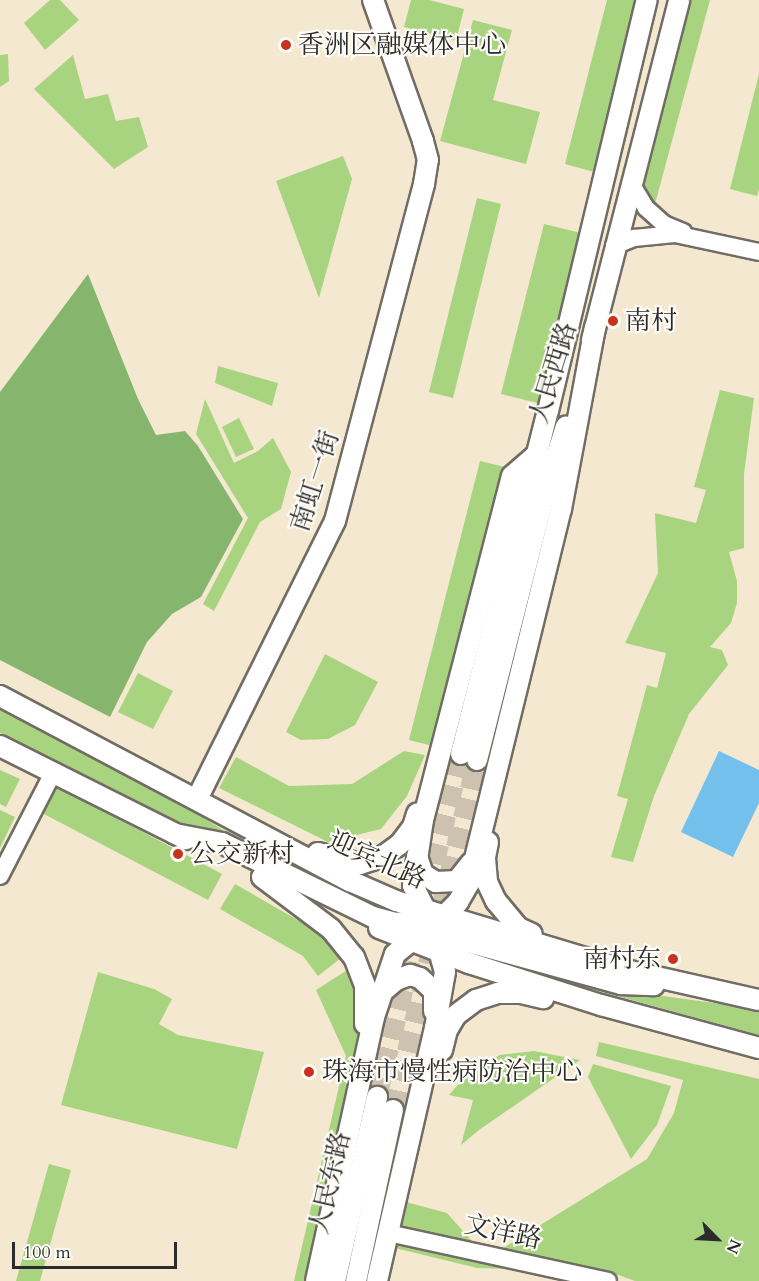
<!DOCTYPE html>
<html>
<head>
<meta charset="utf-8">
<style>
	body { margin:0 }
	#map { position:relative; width:759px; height:1281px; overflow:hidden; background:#f4e8d0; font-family:Cardo,"Noto Serif SC",serif }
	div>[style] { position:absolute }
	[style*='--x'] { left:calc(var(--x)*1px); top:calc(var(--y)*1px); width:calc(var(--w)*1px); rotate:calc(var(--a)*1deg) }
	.green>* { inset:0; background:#a9d47f }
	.forest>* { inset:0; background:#86b66e }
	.water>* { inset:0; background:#73c0ed }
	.major-tunnel>* { height:20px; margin-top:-10px; transform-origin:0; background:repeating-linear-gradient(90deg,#ccc2af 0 20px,transparent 0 30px) }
	.roads { filter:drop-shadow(2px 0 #716d65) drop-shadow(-2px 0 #716d65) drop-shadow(0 2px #716d65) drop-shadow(0 -2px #716d65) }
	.minor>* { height:16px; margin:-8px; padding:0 8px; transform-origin:8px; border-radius:8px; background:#fff }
	.major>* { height:20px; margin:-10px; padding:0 10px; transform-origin:10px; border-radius:10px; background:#fff }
	.dots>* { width:16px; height:16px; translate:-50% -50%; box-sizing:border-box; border:3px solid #fdfcf7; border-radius:50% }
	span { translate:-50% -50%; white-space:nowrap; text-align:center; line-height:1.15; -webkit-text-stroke:4.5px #fdfcf7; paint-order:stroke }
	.poi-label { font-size:26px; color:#2b2b2b }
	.left { translate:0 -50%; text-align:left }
	.right { translate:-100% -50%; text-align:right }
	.street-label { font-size:26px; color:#2b2b2b }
	.north { position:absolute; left:687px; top:1209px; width:60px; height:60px; -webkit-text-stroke:4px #fdfcf7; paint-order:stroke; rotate:114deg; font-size:16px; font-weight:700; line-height:24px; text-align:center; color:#2b2b2b }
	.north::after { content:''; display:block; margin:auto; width:21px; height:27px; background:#2b2b2b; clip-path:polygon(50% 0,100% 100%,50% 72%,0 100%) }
	.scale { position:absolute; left:12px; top:1242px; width:165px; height:27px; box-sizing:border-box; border:3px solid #2b2b2b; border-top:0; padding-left:8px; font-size:18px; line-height:21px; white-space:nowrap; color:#2b2b2b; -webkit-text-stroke:4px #fdfcf7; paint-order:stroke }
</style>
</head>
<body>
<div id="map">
	<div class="green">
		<i style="clip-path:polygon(50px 0,60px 0,79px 20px,45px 50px,24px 23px)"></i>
		<i style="clip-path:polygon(411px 0,429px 0,464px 9px,456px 41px,404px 27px)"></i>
		<i style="clip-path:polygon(607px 0,642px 0,598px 173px,565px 164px)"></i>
		<i style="clip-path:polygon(684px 0,710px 0,655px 204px,638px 176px)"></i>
		<i style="clip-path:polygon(473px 20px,512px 30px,493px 100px,540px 112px,526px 164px,440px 141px)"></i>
		<i style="clip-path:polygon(8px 54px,9px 81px,0 87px,0 55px)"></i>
		<i style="clip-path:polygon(73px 55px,85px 99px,108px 94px,116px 121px,139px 117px,148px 147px,114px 169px,34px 89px)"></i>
		<i style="clip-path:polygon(759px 74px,759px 189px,757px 196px,730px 189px)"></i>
		<i style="clip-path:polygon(343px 156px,352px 179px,319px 298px,276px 181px)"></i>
		<i style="clip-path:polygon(477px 198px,501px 204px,453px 398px,429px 392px)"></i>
		<i style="clip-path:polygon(544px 224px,585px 234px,542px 404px,501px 394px)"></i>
		<i style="clip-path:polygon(218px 366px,278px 383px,272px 406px,215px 383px)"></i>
		<i style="clip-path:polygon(720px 390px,754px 398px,744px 474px,744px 548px,729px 552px,737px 581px,737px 603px,731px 623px,710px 647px,722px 650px,728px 665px,689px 714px,654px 796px,633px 862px,611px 857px,628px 799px,617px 796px,647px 685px,657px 688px,666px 653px,625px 643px,658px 573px,655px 513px,696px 523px,706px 490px,694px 487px)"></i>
		<i style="clip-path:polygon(205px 399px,234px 463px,258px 451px,273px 438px,291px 472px,281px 509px,260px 522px,214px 611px,203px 604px,248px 518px,196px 434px)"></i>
		<i style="clip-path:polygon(239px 418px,254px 449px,236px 457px,222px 427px)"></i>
		<i style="clip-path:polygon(480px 461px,509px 468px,437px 747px,409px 740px)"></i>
		<i style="clip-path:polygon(325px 654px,378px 682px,355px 725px,328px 739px,301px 740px,286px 732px)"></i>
		<i style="clip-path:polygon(138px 673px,173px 691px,153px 729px,118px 712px)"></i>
		<i style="clip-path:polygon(0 710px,150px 785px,236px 838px,338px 889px,235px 843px,154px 812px,0 733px)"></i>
		<i style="clip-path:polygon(404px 751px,425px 755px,407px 796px,381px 829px,328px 842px,219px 788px,236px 757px,289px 786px,352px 784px)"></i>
		<i style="clip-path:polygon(0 770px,20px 779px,6px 807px,0 804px)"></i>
		<i style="clip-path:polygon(56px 786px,222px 874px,208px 900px,42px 813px)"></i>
		<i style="clip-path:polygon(0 810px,15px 817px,0 848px)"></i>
		<i style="clip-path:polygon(235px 884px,322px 934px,341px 958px,318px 976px,303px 956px,220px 909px)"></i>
		<i style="clip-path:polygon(511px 961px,626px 991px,729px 1005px,759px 1012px,759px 1035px,508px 966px)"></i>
		<i style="clip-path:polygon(352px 967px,360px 1005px,358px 1058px,310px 1281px,294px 1281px,346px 1056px,316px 990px)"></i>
		<i style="clip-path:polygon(98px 972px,154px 989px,172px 999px,159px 1024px,178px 1035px,264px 1052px,237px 1149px,61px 1105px)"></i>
		<i style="clip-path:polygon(599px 1042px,759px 1079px,759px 1281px,635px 1281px,613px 1273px,516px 1260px,514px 1269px,477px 1268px,395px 1248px,406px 1202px,447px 1213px,487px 1258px,647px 1159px,674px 1113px,683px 1080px,596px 1056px)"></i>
		<i style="clip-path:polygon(534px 1051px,580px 1060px,479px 1130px,461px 1145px,473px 1100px,449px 1095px,469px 1072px,500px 1055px)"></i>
		<i style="clip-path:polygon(593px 1064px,671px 1086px,657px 1125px,631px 1159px,588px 1077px)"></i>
		<i style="clip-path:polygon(49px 1164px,71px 1170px,40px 1281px,16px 1281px)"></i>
	</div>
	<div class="forest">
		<i style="clip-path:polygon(88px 274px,138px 399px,156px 435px,185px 431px,198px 446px,243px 519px,201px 597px,172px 614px,147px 642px,110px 717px,0 660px,0 392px)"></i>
	</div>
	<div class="water">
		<i style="clip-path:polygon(719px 751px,759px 770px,759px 803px,733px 857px,681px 832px)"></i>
	</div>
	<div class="major-tunnel">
		<i style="--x:377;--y:1097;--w:353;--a:-76.2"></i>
		<i style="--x:393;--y:1110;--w:360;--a:-76.5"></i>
	</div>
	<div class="roads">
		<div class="minor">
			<i style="--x:631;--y:183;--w:29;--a:59"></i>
			<i style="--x:646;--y:208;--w:24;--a:42"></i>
			<i style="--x:664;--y:224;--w:21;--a:23"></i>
			<i style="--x:614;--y:246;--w:22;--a:-22"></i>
			<i style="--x:634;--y:238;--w:41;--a:-5.6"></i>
			<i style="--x:675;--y:234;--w:86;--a:12.1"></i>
			<i style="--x:0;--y:876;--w:116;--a:-62.8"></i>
			<i style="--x:388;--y:1233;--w:225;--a:12.3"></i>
		</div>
		<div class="major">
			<i style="--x:592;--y:340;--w:351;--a:-75.6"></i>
			<i style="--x:0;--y:696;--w:396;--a:27.9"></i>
			<i style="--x:350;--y:881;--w:50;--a:23.5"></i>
			<i style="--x:396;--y:901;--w:235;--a:16.8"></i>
			<i style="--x:621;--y:969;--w:141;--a:12.7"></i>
			<i style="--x:0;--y:746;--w:208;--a:26.6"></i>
			<i style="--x:461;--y:754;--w:354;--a:-75.8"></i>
			<i style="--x:548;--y:411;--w:423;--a:-76.5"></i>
			<i style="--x:477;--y:760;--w:268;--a:-75.8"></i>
			<i style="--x:543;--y:500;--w:77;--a:-72.7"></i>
			<i style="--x:197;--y:799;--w:310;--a:-63.6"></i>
			<i style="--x:335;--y:521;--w:349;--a:-75.2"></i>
			<i style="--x:424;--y:184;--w:24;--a:-81"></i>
			<i style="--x:428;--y:160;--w:20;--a:-105"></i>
			<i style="--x:423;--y:141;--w:150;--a:-109.5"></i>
			<i style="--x:175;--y:834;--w:48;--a:10.8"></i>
			<i style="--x:222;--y:843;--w:168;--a:26.1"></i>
			<i style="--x:373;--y:917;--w:23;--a:15"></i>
			<i style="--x:395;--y:923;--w:36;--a:-5"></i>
			<i style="--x:431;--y:920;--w:14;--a:-17"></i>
			<i style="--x:444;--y:916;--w:20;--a:-45"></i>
			<i style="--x:458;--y:902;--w:22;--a:-60"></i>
			<i style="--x:469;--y:883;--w:385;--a:-76.2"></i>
			<i style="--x:561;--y:509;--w:184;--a:-79.4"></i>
			<i style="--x:488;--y:842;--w:16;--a:101"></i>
			<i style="--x:485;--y:858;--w:24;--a:85"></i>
			<i style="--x:487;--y:882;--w:21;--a:65"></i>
			<i style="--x:496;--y:901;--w:35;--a:50"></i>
			<i style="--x:519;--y:928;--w:14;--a:25"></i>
			<i style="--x:318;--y:853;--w:43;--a:14.7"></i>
			<i style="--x:360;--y:864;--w:23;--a:-18"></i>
			<i style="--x:382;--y:857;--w:22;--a:-36"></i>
			<i style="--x:400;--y:844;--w:21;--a:-53"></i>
			<i style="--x:413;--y:827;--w:14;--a:-73"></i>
			<i style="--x:417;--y:856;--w:19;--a:72"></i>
			<i style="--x:423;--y:874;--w:15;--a:32"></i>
			<i style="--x:436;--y:882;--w:21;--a:-3"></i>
			<i style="--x:457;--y:881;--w:23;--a:-52"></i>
			<i style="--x:262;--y:877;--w:86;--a:37"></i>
			<i style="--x:331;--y:929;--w:36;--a:51"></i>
			<i style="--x:354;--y:957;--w:31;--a:69"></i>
			<i style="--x:365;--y:986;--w:38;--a:90"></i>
			<i style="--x:429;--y:917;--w:35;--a:-117"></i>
			<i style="--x:413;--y:886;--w:67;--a:-81.4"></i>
			<i style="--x:423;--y:820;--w:355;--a:-75.5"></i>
			<i style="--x:512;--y:476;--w:35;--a:-41"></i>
			<i style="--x:379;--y:928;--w:97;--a:21.3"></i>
			<i style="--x:469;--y:963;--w:139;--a:17.7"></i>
			<i style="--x:601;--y:1005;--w:164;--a:15.2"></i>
			<i style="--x:381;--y:993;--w:20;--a:-41"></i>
			<i style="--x:396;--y:980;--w:15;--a:-20"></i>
			<i style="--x:410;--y:975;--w:10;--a:17"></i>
			<i style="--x:420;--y:978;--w:19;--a:43"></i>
			<i style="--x:434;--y:991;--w:20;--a:90"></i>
			<i style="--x:442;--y:1050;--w:21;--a:-76"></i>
			<i style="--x:447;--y:1030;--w:17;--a:-59"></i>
			<i style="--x:456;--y:1015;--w:25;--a:-37"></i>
			<i style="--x:476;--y:1000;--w:22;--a:-18"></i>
			<i style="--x:497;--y:993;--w:24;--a:0"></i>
			<i style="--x:521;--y:993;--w:23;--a:13"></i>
			<i style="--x:316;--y:1281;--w:270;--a:-77.6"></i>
			<i style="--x:374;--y:1017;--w:66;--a:-71.6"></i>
			<i style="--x:395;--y:954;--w:22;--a:-39"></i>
			<i style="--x:412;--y:940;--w:31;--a:-9"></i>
			<i style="--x:443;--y:935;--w:185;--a:15.4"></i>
			<i style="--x:621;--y:984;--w:33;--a:2"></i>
			<i style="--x:335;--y:1281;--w:189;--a:-77.1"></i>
			<i style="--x:356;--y:1281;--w:175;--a:-77.8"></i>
			<i style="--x:377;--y:1281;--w:260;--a:-77.1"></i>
			<i style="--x:435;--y:1028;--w:57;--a:-79.9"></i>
			<i style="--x:445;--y:972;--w:22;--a:-106"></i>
			<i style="--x:439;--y:951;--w:10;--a:-127"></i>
		</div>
	</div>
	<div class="dots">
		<i style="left:286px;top:45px;background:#c8321e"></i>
		<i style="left:613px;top:321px;background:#c8321e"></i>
		<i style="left:178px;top:854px;background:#c8321e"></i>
		<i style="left:673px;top:959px;background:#c8321e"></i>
		<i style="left:309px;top:1072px;background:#c8321e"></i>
	</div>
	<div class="poi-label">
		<span class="left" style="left:298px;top:45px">香洲区融媒体中心</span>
		<span class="left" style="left:625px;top:321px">南村</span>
		<span class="left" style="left:190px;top:854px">公交新村</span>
		<span class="right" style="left:661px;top:959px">南村东</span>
		<span class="left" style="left:322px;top:1072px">珠海市慢性病防治中心</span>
	</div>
	<div class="street-label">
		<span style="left:553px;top:373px;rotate:-73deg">人民西路</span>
		<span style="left:315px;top:481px;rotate:-72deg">南虹一街</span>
		<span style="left:377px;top:860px;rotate:24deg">迎宾北路</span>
		<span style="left:330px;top:1183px;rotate:-77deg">人民东路</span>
		<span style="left:503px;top:1232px;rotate:12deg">文洋路</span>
	</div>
	<div class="north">N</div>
	<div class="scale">100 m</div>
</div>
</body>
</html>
